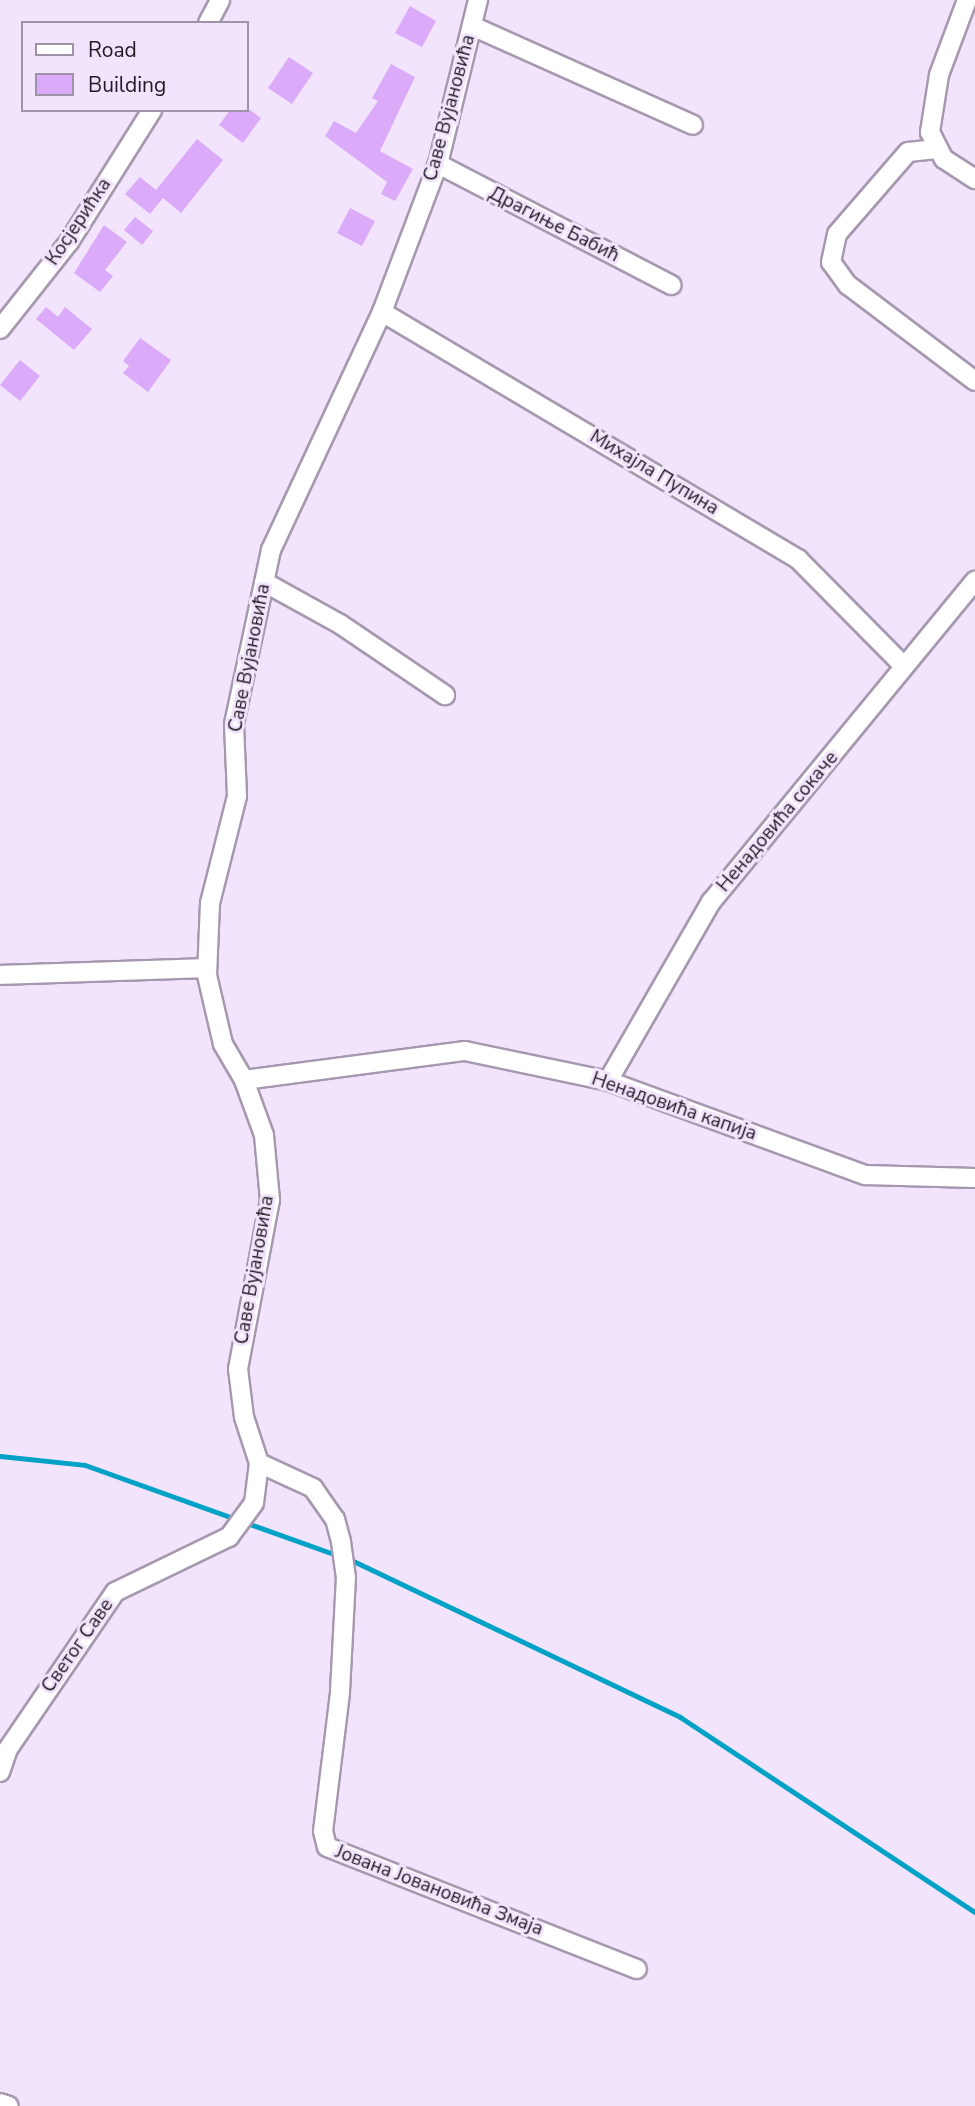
<!DOCTYPE html>
<html>
<head>
<meta charset="utf-8">
<style>
	body { margin:0 }
	#map { position:relative; width:975px; height:2106px; overflow:hidden; background:#f2e4fc; font-family:"Nunito Sans",sans-serif }
	div>[style] { position:absolute }
	[style*='--x'] { left:calc(var(--x)*1px); top:calc(var(--y)*1px); width:calc(var(--w)*1px); rotate:calc(var(--a)*1deg) }
	.stream>* { height:5px; margin:-2.5px; padding:0 2.5px; transform-origin:2.5px; border-radius:2.5px; background:#02a1c6 }
	.building>* { inset:0; background:#dbabfa }
	.roads { filter:drop-shadow(2px 0 #a699af) drop-shadow(-2px 0 #a699af) drop-shadow(0 2px #a699af) drop-shadow(0 -2px #a699af) }
	.minor>* { height:18px; margin:-9px; padding:0 9px; transform-origin:9px; border-radius:9px; background:#fff }
	span { translate:-50% -50%; white-space:nowrap; text-align:center; line-height:1.15; -webkit-text-stroke:6px #f2e4fc; paint-order:stroke }
	.street-label { font-size:19px; color:#201b23 }
	.legend { position:absolute; left:21px; top:21px; width:228px; height:91px; box-sizing:border-box; background:#f2e4fc; border:2px solid #9e94a5; margin:0; padding:9px 12px; list-style:none; font-size:21px; color:#201b23 }
	.legend li { display:flex; align-items:center; gap:14px; height:35px }
	.legend b { width:35px; border:2px solid #9e94a5 }
</style>
</head>
<body>
<div id="map">
	<div class="stream">
		<i style="--x:0;--y:1456;--w:85;--a:6"></i>
		<i style="--x:85;--y:1465;--w:270;--a:19.7"></i>
		<i style="--x:349;--y:1559;--w:367;--a:25.5"></i>
		<i style="--x:680;--y:1717;--w:354;--a:33.5"></i>
	</div>
	<div class="building">
		<i style="clip-path:polygon(410px 6px,436px 21px,422px 47px,395px 33px)"></i>
		<i style="clip-path:polygon(289px 57px,313px 73px,292px 104px,268px 88px)"></i>
		<i style="clip-path:polygon(391px 64px,415px 77px,380px 151px,413px 169px,395px 201px,381px 194px,387px 182px,325px 136px,334px 121px,356px 133px,378px 101px,372px 98px)"></i>
		<i style="clip-path:polygon(230px 110px,250px 110px,261px 118px,243px 143px,219px 125px)"></i>
		<i style="clip-path:polygon(197px 139px,223px 160px,181px 213px,163px 198px,150px 214px,125px 194px,140px 177px,156px 190px)"></i>
		<i style="clip-path:polygon(350px 208px,375px 221px,362px 246px,337px 233px)"></i>
		<i style="clip-path:polygon(135px 217px,153px 231px,142px 245px,124px 230px)"></i>
		<i style="clip-path:polygon(104px 225px,127px 242px,105px 270px,113px 276px,100px 292px,74px 273px)"></i>
		<i style="clip-path:polygon(46px 307px,58px 317px,65px 307px,92px 329px,74px 350px,36px 319px)"></i>
		<i style="clip-path:polygon(140px 338px,171px 360px,148px 392px,123px 373px,129px 366px,123px 361px)"></i>
		<i style="clip-path:polygon(20px 360px,40px 376px,20px 401px,0 385px)"></i>
	</div>
	<div class="roads">
		<div class="minor">
			<i style="--x:967;--y:0;--w:80;--a:110.5"></i>
			<i style="--x:939;--y:75;--w:58;--a:99"></i>
			<i style="--x:930;--y:132;--w:30;--a:63"></i>
			<i style="--x:944;--y:159;--w:37;--a:33"></i>
			<i style="--x:208;--y:23;--w:26;--a:-62"></i>
			<i style="--x:472;--y:26;--w:242;--a:24.1"></i>
			<i style="--x:937;--y:149;--w:29;--a:174"></i>
			<i style="--x:908;--y:152;--w:108;--a:130.9"></i>
			<i style="--x:837;--y:234;--w:29;--a:102"></i>
			<i style="--x:831;--y:262;--w:29;--a:54"></i>
			<i style="--x:848;--y:285;--w:159;--a:37.1"></i>
			<i style="--x:438;--y:164;--w:263;--a:27.4"></i>
			<i style="--x:382;--y:312;--w:484;--a:30.7"></i>
			<i style="--x:798;--y:559;--w:149;--a:45.3"></i>
			<i style="--x:0;--y:329;--w:111;--a:-51.6"></i>
			<i style="--x:69;--y:242;--w:156;--a:-57.8"></i>
			<i style="--x:264;--y:582;--w:87;--a:28.9"></i>
			<i style="--x:340;--y:624;--w:127;--a:34.1"></i>
			<i style="--x:0;--y:975;--w:207;--a:-1.9"></i>
			<i style="--x:244;--y:1080;--w:223;--a:-7.5"></i>
			<i style="--x:465;--y:1051;--w:146;--a:11.8"></i>
			<i style="--x:608;--y:1081;--w:274;--a:20.1"></i>
			<i style="--x:865;--y:1175;--w:110;--a:1.6"></i>
			<i style="--x:608;--y:1081;--w:207;--a:-60.1"></i>
			<i style="--x:711;--y:902;--w:416;--a:-50.6"></i>
			<i style="--x:259;--y:1463;--w:60;--a:24.8"></i>
			<i style="--x:313;--y:1488;--w:38;--a:55"></i>
			<i style="--x:335;--y:1519;--w:24;--a:75"></i>
			<i style="--x:341;--y:1542;--w:35;--a:82"></i>
			<i style="--x:346;--y:1577;--w:116;--a:93"></i>
			<i style="--x:340;--y:1693;--w:139;--a:97"></i>
			<i style="--x:323;--y:1831;--w:16;--a:76"></i>
			<i style="--x:327;--y:1847;--w:333;--a:21.5"></i>
			<i style="--x:0;--y:1772;--w:24;--a:-71"></i>
			<i style="--x:8;--y:1749;--w:190;--a:-55.7"></i>
			<i style="--x:115;--y:1592;--w:127;--a:-25.8"></i>
			<i style="--x:229;--y:1537;--w:42;--a:-53.7"></i>
			<i style="--x:254;--y:1503;--w:40;--a:-82.9"></i>
			<i style="--x:259;--y:1463;--w:48;--a:-108.1"></i>
			<i style="--x:244;--y:1417;--w:48;--a:-97.1"></i>
			<i style="--x:238;--y:1369;--w:172;--a:-79.3"></i>
			<i style="--x:270;--y:1200;--w:65;--a:-95.3"></i>
			<i style="--x:264;--y:1135;--w:59;--a:-110"></i>
			<i style="--x:244;--y:1080;--w:42;--a:-120.3"></i>
			<i style="--x:223;--y:1044;--w:71;--a:-103.1"></i>
			<i style="--x:207;--y:975;--w:72;--a:-87.6"></i>
			<i style="--x:210;--y:903;--w:110;--a:-75.8"></i>
			<i style="--x:237;--y:796;--w:72;--a:-92.4"></i>
			<i style="--x:234;--y:724;--w:178;--a:-78"></i>
			<i style="--x:271;--y:550;--w:263;--a:-65"></i>
			<i style="--x:382;--y:312;--w:158;--a:-69.3"></i>
			<i style="--x:438;--y:164;--w:169;--a:-76.3"></i>
			<i style="--x:0;--y:2103;--w:9;--a:18"></i>
		</div>
	</div>
	<div class="street-label">
		<span style="left:450px;top:108px;rotate:-75deg">Саве Вујановића</span>
		<span style="left:79px;top:222px;rotate:-56deg">Косјерићка</span>
		<span style="left:554px;top:225px;rotate:27deg">Драгиње Бабић</span>
		<span style="left:654px;top:473px;rotate:31deg">Михајла Пупина</span>
		<span style="left:250px;top:658px;rotate:-79deg">Саве Вујановића</span>
		<span style="left:778px;top:822px;rotate:-50deg">Ненадовића сокаче</span>
		<span style="left:674px;top:1107px;rotate:19deg">Ненадовића капија</span>
		<span style="left:255px;top:1270px;rotate:-80deg">Саве Вујановића</span>
		<span style="left:78px;top:1646px;rotate:-55deg">Светог Саве</span>
		<span style="left:439px;top:1891px;rotate:21deg">Јована Јовановића Змаја</span>
	</div>
	<ul class="legend">
	<li><b style="height:9px;background:#fff"></b>Road</li>
	<li><b style="height:19px;background:#dbabfa"></b>Building</li>
	</ul>
</div>
</body>
</html>
